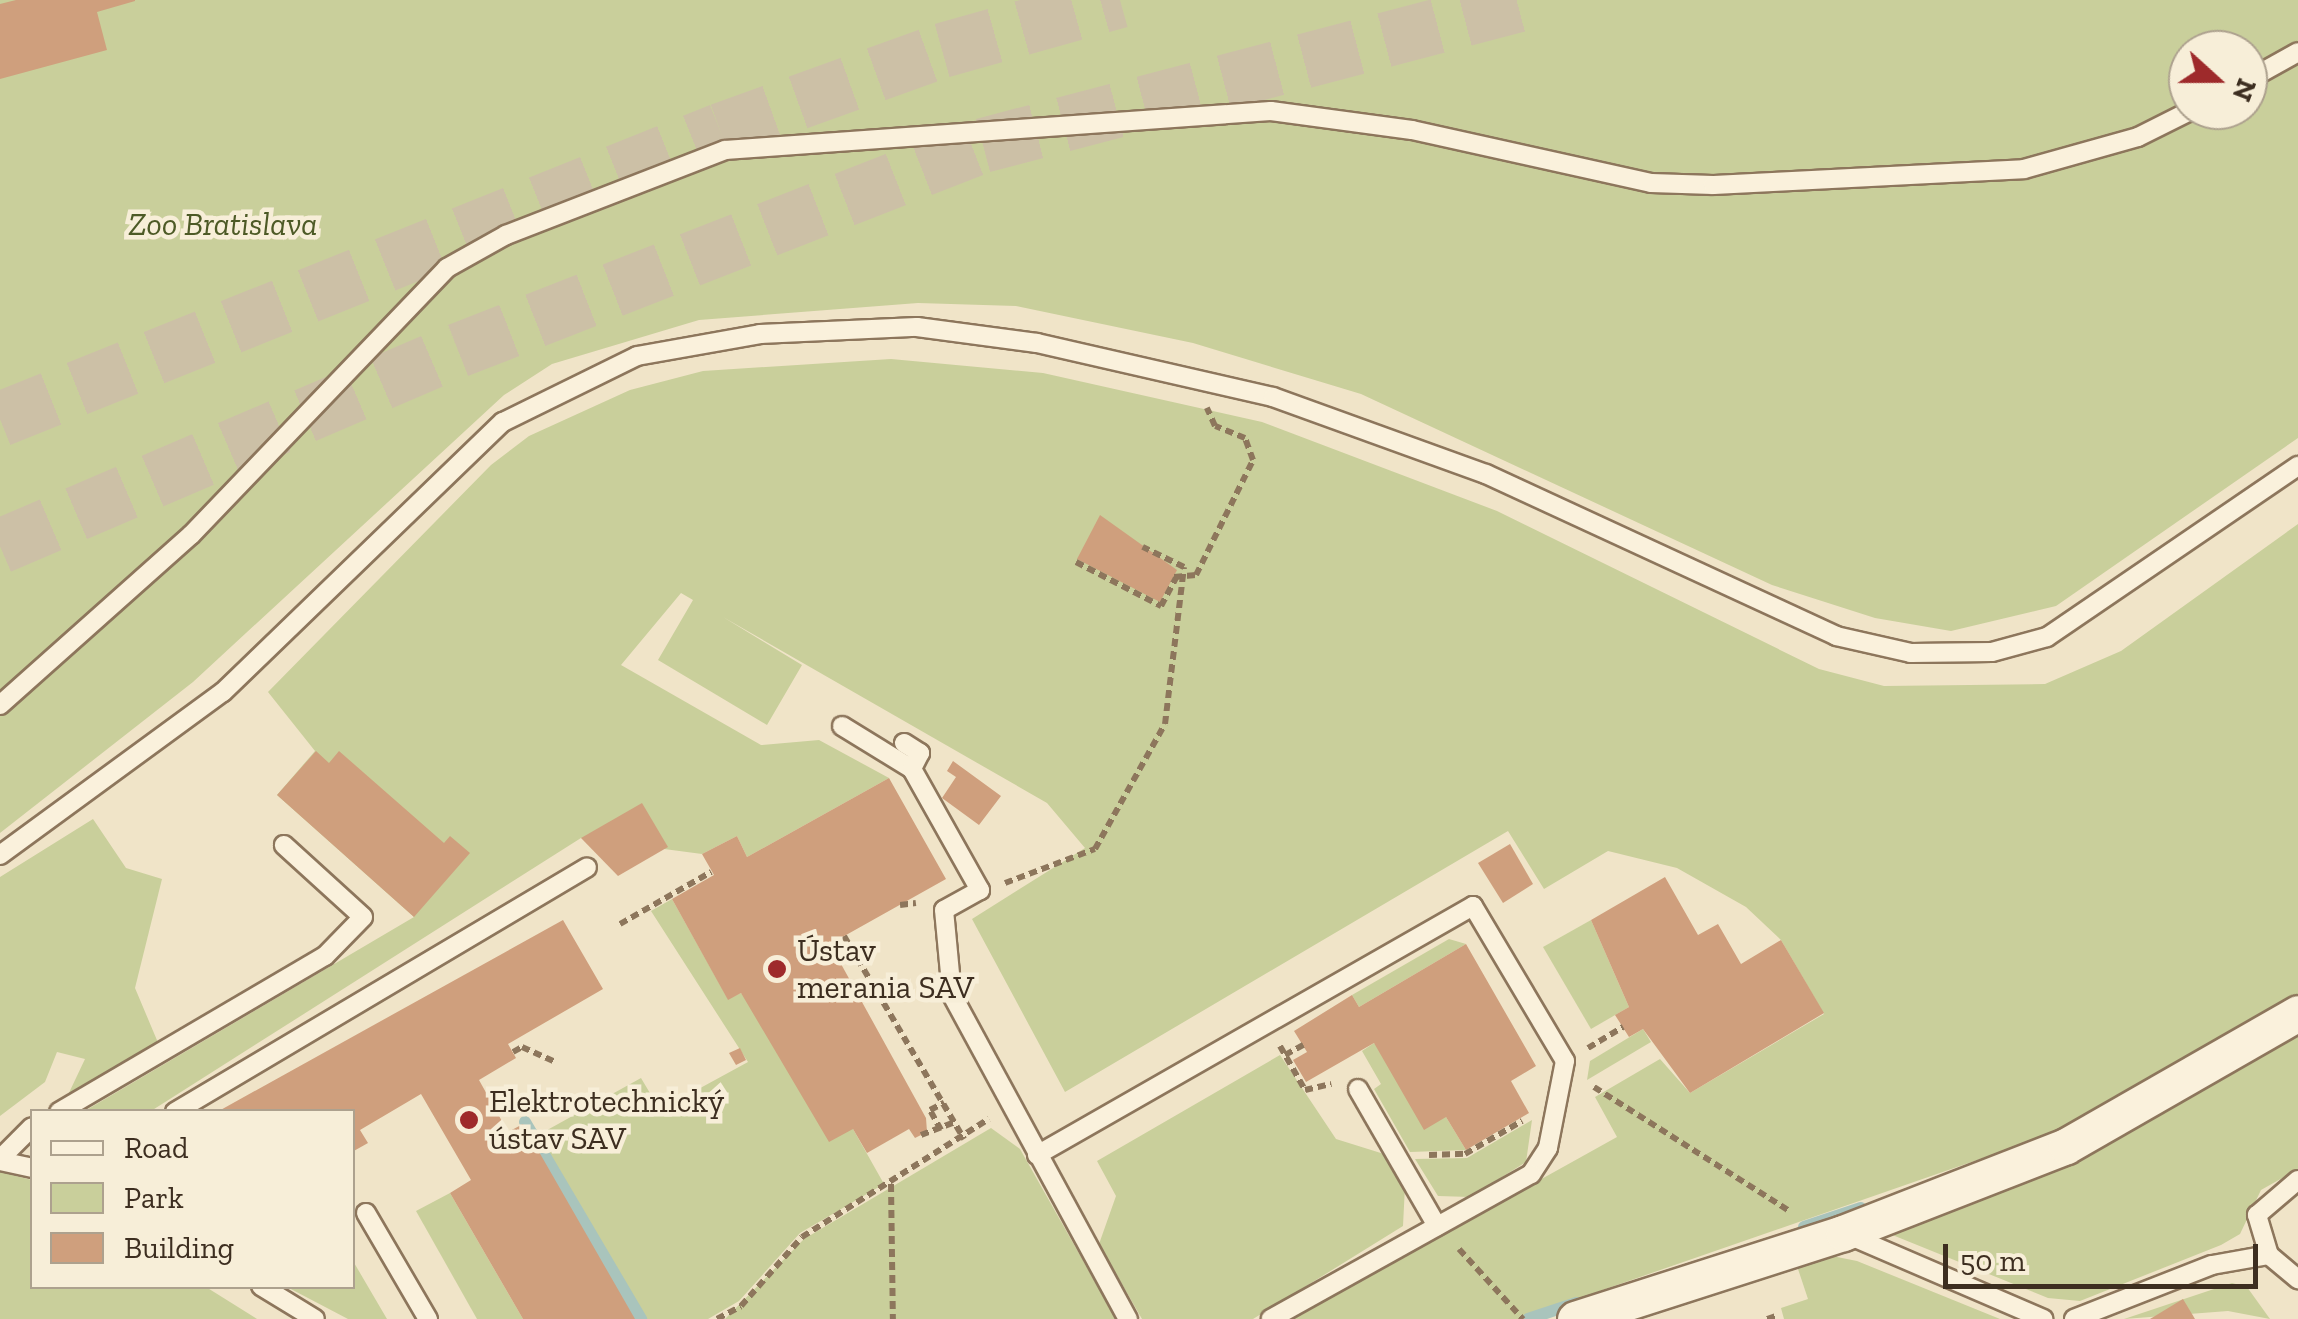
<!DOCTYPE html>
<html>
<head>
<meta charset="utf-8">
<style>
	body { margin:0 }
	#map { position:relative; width:2298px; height:1319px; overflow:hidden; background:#f0e4c8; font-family:"Zilla Slab",serif }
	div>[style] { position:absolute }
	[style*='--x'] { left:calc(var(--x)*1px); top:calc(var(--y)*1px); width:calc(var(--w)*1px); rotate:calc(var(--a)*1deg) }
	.green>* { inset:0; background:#c9cf9b }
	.stream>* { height:12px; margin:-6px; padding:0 6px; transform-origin:6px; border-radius:6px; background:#a9c4bc }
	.building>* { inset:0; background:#cf9f7d }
	.highway-tunnel>* { height:55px; margin-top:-27.5px; transform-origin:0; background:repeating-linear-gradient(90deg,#ccc0a6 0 55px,transparent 0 83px) }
	.path>* { height:6px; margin-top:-3px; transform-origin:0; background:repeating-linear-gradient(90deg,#8d765c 0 8px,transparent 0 13px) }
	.roads { filter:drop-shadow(2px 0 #8d765c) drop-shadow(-2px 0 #8d765c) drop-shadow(0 2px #8d765c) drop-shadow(0 -2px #8d765c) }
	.lane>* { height:18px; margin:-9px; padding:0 9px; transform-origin:9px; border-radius:9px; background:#faf1dc }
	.street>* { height:35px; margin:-17.5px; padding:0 17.5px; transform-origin:17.5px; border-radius:17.5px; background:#faf1dc }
	.dots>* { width:28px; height:28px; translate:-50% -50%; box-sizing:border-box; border:5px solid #f7eed8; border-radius:50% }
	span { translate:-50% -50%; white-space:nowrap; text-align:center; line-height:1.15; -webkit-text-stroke:9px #f7eed8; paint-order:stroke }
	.park-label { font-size:32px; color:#4d5a26; font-style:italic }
	.poi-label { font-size:32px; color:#3d2e20 }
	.left { translate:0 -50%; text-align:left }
	.legend { position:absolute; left:30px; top:1109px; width:325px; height:180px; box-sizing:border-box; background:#f7eed8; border:2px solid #ada18e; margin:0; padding:12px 18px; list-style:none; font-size:30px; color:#3d2e20 }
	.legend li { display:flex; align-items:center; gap:20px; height:50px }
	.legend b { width:50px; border:2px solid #ada18e }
	.north { position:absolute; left:2168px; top:30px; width:100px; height:100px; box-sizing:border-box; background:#f7eed8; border:2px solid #ada18e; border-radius:50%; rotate:111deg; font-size:28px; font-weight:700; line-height:40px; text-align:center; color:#3d2e20 }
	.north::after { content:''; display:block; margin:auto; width:35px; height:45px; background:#9e2a2b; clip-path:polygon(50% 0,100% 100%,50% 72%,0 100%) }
	.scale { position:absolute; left:1943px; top:1244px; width:315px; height:45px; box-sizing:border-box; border:5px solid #3d2e20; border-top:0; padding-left:12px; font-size:30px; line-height:35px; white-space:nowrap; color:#3d2e20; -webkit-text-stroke:8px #f7eed8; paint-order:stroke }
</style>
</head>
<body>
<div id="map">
	<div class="green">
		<i style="clip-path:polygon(evenodd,0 0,2298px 0,2298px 438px,2056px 606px,1951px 631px,1875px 618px,1772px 585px,1361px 394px,1193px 343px,1016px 306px,918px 303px,699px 320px,552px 364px,504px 395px,193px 682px,0 833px,0 0,2188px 50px,2248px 50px,2248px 110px,2188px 110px,2188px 50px)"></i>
		<i style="clip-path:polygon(891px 359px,1043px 373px,1262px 422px,1497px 511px,1819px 669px,1884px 686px,2045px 684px,2121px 651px,2298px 524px,2298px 994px,2058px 1132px,1519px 1319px,1290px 1319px,1617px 1137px,1595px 1097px,1660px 1059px,1690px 1093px,1824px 1014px,1781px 940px,1746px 907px,1677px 868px,1608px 851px,1544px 889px,1508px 831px,1065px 1092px,972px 919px,1085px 848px,1047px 803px,723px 617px,802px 665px,767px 725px,658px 660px,693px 600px,681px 593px,621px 665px,761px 745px,819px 740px,889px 778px,747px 857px,737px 836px,702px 854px,581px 838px,151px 1111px,83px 1112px,414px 917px,277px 795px,315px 751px,268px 692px,491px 465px,529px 436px,630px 390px,703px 371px)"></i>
		<i style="clip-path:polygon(93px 819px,126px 868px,162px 879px,135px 988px,159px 1045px,67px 1097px,85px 1059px,57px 1052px,45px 1082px,0 1116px,0 877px)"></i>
		<i style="clip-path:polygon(672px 899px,728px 999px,741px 993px,853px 1129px,884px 1184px,800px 1233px,739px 1301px,708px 1319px,635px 1319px,531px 1139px,641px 1078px,660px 1110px,748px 1062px,651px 911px)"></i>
		<i style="clip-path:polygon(1591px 920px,1629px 1007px,1591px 1029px,1543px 947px)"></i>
		<i style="clip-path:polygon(1449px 939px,1466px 944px,1359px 1007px,1352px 995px)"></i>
		<i style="clip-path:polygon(1643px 1029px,1651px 1042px,1587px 1080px,1590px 1061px)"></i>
		<i style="clip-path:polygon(2298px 1032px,2298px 1169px,2261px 1190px,2240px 1234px,2221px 1245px,2080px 1301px,2048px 1298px,1890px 1234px,2117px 1140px)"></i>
		<i style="clip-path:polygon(1374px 1043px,1446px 1117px,1466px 1150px,1410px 1152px,1374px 1089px,1381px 1084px,1362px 1051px)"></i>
		<i style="clip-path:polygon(1280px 1055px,1336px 1139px,1384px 1154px,1405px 1186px,1403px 1226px,1253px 1319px,1142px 1319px,1099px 1244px,1116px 1196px,1097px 1161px)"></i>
		<i style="clip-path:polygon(1532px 1120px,1526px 1162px,1470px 1197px,1438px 1196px,1415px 1159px,1467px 1158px)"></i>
		<i style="clip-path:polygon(991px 1128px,1020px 1149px,1116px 1319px,725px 1319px,804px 1239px)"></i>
		<i style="clip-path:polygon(0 1172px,32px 1180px,32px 1286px,206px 1287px,257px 1319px,0 1319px)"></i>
		<i style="clip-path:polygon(450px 1193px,523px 1319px,477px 1319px,416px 1211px)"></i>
		<i style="clip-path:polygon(1827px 1255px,1857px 1261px,2000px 1319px,1784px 1319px,1781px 1308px,1808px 1299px,1795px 1260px)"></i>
		<i style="clip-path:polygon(353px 1261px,387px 1319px,348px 1319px,287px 1287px,352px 1286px)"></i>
		<i style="clip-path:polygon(2232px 1283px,2247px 1287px,2270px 1319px,2228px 1311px,2124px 1319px)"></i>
	</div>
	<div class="stream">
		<i style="--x:525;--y:1122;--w:229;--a:59.5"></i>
		<i style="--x:1804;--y:1227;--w:60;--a:-18.4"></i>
		<i style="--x:1528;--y:1319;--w:51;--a:-18.4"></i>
	</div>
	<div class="building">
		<i style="clip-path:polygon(16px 0,135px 0,135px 1px,97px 12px,107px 50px,0 79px,0 4px)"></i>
		<i style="clip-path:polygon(1100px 515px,1177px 570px,1160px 602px,1077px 559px)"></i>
		<i style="clip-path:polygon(316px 751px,329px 763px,339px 751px,444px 843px,450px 836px,470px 853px,414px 917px,277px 795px)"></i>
		<i style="clip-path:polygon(953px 761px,1001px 796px,979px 825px,942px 798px,956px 777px,947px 771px)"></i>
		<i style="clip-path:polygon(889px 778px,946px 879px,830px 944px,926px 1118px,927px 1132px,915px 1138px,909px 1129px,867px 1153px,853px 1129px,829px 1142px,741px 993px,728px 1000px,672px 899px,714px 875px,702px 854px,737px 836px,747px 857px)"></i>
		<i style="clip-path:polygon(642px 803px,668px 847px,618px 876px,581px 838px)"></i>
		<i style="clip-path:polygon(1510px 844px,1533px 884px,1503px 903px,1478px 863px)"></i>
		<i style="clip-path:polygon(1665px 877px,1698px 935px,1718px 924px,1741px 964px,1781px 940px,1824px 1013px,1690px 1093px,1643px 1029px,1629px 1037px,1615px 1015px,1629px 1007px,1591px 920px)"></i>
		<i style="clip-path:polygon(563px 920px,603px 989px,508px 1044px,516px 1058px,479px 1080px,508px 1132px,523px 1124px,635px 1319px,523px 1319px,450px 1193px,471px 1180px,421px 1094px,360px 1130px,368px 1143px,352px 1152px,352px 1112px,217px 1112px)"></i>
		<i style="clip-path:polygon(1466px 944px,1536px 1066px,1511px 1081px,1529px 1113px,1466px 1150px,1446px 1117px,1424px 1130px,1374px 1043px,1306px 1082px,1293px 1060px,1307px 1052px,1294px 1031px,1352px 995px,1359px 1007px)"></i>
		<i style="clip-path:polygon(740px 1048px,746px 1060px,736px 1065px,729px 1053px)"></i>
		<i style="clip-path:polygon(2183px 1299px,2195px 1319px,2150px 1319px)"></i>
	</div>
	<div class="highway-tunnel">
		<i style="--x:0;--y:419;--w:776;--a:-21.87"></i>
		<i style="--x:720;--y:130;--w:236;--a:-19.8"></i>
		<i style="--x:942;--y:50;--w:185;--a:-15.7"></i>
		<i style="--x:0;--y:546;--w:498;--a:-23.2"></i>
		<i style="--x:458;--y:350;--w:564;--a:-21.33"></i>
		<i style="--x:983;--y:145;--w:571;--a:-14.72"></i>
	</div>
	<div class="path">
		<i style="--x:1076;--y:562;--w:96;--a:27.4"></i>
		<i style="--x:1161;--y:606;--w:32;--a:-62"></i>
		<i style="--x:1174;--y:577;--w:22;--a:-5"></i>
		<i style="--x:1196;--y:575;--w:128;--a:-63.6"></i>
		<i style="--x:1253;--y:460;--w:23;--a:-110"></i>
		<i style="--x:1245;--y:438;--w:32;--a:-158"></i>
		<i style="--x:1215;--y:426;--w:20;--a:-114"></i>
		<i style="--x:1005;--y:883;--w:96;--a:-20.7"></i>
		<i style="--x:1095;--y:849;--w:143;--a:-60.8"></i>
		<i style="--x:1165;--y:724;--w:158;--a:-83.1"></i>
		<i style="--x:1184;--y:567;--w:46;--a:-154"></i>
		<i style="--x:900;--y:905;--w:16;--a:-7"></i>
		<i style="--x:620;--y:924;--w:105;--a:-29.7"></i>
		<i style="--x:844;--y:936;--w:236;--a:59.4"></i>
		<i style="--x:1280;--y:1046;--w:51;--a:60.4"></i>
		<i style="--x:1305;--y:1090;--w:27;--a:-13"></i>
		<i style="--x:1588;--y:1048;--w:41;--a:-31"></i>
		<i style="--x:513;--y:1052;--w:10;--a:-29"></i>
		<i style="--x:522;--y:1047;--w:36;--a:24"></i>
		<i style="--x:1285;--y:1055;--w:21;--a:-29"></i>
		<i style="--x:1594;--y:1087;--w:233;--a:32.4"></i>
		<i style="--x:941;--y:1130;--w:23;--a:-119"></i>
		<i style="--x:930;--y:1110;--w:16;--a:-27"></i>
		<i style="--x:921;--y:1135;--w:36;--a:-21"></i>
		<i style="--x:1429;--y:1155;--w:36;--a:-2"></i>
		<i style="--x:1465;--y:1154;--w:66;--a:-30.1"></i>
		<i style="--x:891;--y:1184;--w:135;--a:89.2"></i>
		<i style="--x:1459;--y:1249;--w:95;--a:47.6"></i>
		<i style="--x:717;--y:1319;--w:27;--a:-28"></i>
		<i style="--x:741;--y:1306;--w:92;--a:-48.5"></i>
		<i style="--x:802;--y:1237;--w:221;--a:-32.3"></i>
		<i style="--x:1767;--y:1319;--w:9;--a:-18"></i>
	</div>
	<div class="roads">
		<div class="lane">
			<i style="--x:2248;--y:80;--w:57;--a:-29.2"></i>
			<i style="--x:0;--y:705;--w:256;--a:-41.7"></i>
			<i style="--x:191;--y:535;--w:370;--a:-46.2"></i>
			<i style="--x:447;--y:268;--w:68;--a:-29.2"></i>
			<i style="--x:506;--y:235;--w:235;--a:-21.2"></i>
			<i style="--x:725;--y:150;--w:547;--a:-4.09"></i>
			<i style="--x:1271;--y:111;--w:142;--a:7.7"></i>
			<i style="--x:1412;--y:130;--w:245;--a:12.5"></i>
			<i style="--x:1651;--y:183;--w:62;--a:1.8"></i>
			<i style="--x:1713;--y:185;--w:311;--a:-2.9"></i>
			<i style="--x:2024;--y:169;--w:118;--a:-15.7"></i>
			<i style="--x:2138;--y:137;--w:60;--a:-26.6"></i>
			<i style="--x:842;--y:726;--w:82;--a:31.6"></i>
			<i style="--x:912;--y:769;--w:139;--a:60.7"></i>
			<i style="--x:980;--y:890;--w:41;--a:150.9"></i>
			<i style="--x:944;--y:910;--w:85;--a:84.6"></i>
			<i style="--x:952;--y:995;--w:369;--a:61.5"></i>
			<i style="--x:904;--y:743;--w:19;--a:32"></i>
			<i style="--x:920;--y:753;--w:18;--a:117"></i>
			<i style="--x:0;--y:855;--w:276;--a:-36.2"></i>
			<i style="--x:223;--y:692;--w:389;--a:-44"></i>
			<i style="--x:503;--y:422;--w:149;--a:-26.2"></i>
			<i style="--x:637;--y:356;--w:125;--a:-10.1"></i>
			<i style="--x:760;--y:334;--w:157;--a:-2.6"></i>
			<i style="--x:917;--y:327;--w:121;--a:7.6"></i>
			<i style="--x:1037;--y:343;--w:242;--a:12.9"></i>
			<i style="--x:1273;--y:397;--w:226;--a:19.9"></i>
			<i style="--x:1486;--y:474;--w:386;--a:24.8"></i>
			<i style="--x:1836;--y:636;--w:77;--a:12.8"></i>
			<i style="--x:1911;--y:653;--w:81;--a:-0.7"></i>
			<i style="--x:1992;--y:652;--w:57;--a:-15.3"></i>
			<i style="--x:2047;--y:637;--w:304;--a:-34.3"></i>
			<i style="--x:1358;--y:1089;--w:158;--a:60"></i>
			<i style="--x:59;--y:1112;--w:308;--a:-30.4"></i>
			<i style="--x:325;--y:956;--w:54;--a:-45.7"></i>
			<i style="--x:363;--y:917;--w:107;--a:-137.7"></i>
			<i style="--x:175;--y:1112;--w:479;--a:-30.7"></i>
			<i style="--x:1037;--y:1155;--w:502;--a:-29.73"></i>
			<i style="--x:1473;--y:906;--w:180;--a:59.3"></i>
			<i style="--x:1565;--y:1061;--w:89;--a:101.1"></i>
			<i style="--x:1548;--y:1148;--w:31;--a:123"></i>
			<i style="--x:1531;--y:1174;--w:298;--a:150.9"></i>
			<i style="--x:0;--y:1159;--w:45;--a:-45"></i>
			<i style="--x:0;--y:1161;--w:33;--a:12"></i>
			<i style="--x:366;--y:1213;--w:123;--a:59.7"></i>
			<i style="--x:1846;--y:1234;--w:215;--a:23.3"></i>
			<i style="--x:2269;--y:1255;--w:42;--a:-106.7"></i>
			<i style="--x:2257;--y:1215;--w:54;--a:-40.5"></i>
			<i style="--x:261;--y:1286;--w:63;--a:31.4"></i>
			<i style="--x:2074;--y:1319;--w:148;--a:-21.4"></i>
			<i style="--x:2212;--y:1265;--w:58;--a:-10"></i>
			<i style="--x:2269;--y:1255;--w:38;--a:40"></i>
		</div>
		<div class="street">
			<i style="--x:1575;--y:1319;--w:281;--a:-17.8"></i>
			<i style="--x:1843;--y:1233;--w:239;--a:-21.3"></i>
			<i style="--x:2066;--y:1146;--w:267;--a:-29.8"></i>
		</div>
	</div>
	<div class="dots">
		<i style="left:777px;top:969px;background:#9e2a2b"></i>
		<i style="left:469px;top:1120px;background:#9e2a2b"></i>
	</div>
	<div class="park-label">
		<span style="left:223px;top:224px">Zoo Bratislava</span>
	</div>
	<div class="poi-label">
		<span class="left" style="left:797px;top:969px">Ústav<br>merania SAV</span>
		<span class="left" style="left:489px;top:1120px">Elektrotechnický<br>ústav SAV</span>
	</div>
	<ul class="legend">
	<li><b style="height:12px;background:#faf1dc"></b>Road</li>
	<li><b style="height:28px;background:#c9cf9b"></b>Park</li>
	<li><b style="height:28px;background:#cf9f7d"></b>Building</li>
	</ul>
	<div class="north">N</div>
	<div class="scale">50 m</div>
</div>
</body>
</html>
